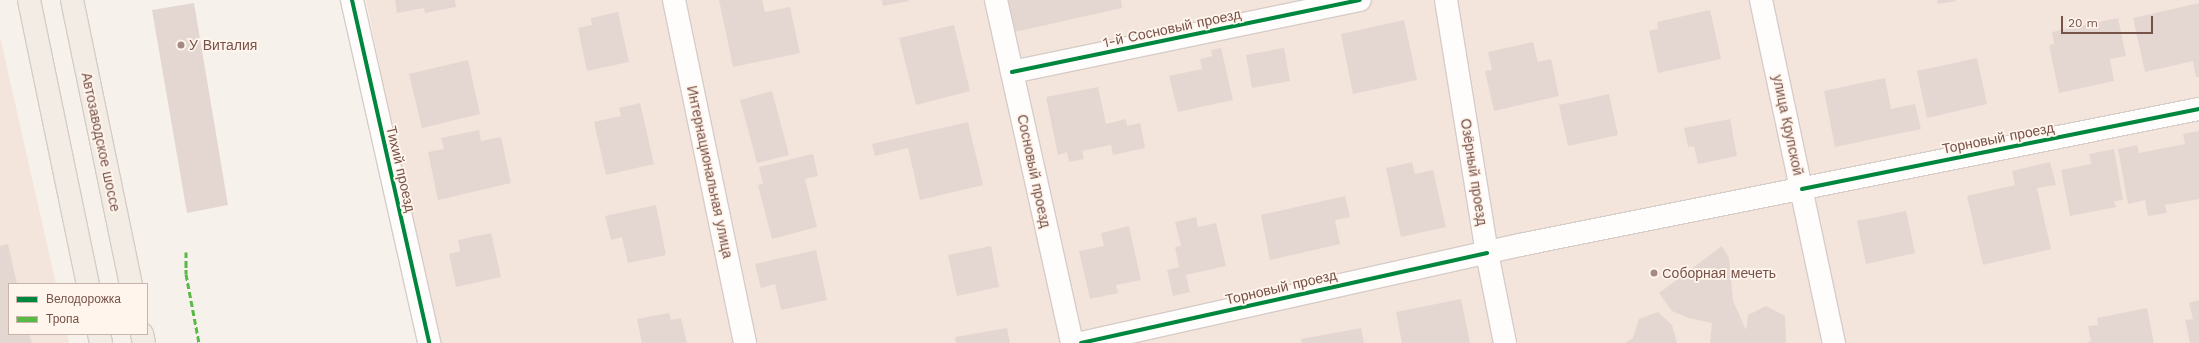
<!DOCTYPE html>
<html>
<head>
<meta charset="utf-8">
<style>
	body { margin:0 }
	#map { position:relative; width:2199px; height:343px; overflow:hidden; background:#f7f1eb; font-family:"Work Sans",sans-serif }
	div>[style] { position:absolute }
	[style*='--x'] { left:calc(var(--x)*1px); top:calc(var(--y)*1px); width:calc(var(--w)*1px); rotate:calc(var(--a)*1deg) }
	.residential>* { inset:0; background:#f3e5db }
	.building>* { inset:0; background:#e4d7d2 }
	.roads { filter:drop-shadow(1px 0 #d6ccc8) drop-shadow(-1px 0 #d6ccc8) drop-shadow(0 1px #d6ccc8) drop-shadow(0 -1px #d6ccc8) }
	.minor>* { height:22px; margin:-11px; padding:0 11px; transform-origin:11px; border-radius:11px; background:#fefdfc }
	.major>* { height:22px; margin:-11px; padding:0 11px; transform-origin:11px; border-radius:11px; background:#f3ece5 }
	.quiet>* { height:3px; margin-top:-1.5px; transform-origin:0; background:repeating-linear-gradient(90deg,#58b947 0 6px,transparent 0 9px) }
	.cycleway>* { height:4px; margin:-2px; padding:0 2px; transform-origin:2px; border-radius:2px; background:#00873e }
	.dots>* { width:11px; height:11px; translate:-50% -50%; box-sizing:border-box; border:2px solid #fff5ec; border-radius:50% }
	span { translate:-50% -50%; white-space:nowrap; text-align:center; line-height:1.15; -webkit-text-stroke:3.5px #fff5ec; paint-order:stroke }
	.street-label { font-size:14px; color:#775249 }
	.poi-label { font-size:14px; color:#775249 }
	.left { translate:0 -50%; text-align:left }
	.legend { position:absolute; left:8px; top:283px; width:140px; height:52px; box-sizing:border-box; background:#fff5ec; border:1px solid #c9b4ab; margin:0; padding:5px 7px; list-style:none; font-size:12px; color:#775249 }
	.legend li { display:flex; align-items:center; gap:8px; height:20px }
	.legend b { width:20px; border:1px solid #c9b4ab }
	.scale { position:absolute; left:2061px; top:16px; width:92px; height:18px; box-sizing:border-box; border:2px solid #775249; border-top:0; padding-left:5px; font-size:12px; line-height:14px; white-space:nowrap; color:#775249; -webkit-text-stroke:3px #fff5ec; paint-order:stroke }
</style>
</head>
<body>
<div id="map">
	<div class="residential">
		<i style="clip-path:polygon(366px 0,2199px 0,2199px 343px,437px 343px)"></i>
		<i style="clip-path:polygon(0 37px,56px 284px,9px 284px,9px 334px,67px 334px,69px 343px,0 343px)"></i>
	</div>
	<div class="building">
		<i style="clip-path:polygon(395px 0,455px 0,456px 7px,425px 13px,424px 8px,397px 13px)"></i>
		<i style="clip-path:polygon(719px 0,762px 0,765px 12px,790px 7px,800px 53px,733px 67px)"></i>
		<i style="clip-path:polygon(882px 0,909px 0,909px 1px,883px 6px)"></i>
		<i style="clip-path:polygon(1008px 0,1121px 0,1122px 8px,1015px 32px)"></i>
		<i style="clip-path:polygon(1937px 0,1955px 0,1956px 1px,1938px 4px)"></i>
		<i style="clip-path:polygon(194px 3px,228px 205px,187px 213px,152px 10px)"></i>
		<i style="clip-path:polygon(2199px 3px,2199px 77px,2196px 77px,2193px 61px,2145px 72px,2133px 18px)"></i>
		<i style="clip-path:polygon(1710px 10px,1721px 59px,1658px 73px,1649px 31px,1658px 29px,1657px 22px)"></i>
		<i style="clip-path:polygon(618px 12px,629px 62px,587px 71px,578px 28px,592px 25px,591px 18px)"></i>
		<i style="clip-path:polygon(2118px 18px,2126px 56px,2110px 59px,2114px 81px,2059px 93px,2049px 45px,2054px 44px,2052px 32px)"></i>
		<i style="clip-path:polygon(1404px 20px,1417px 80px,1353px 94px,1341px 34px)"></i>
		<i style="clip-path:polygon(954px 25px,970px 91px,916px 105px,899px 38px)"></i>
		<i style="clip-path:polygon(1533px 42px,1538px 62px,1551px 59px,1559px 96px,1494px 111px,1485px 71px,1492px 70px,1488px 52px)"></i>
		<i style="clip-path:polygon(1221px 48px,1233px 100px,1178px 112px,1169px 76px,1202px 69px,1200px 59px,1212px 56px,1211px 50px)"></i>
		<i style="clip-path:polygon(1284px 48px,1290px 81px,1252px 88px,1246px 55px)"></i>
		<i style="clip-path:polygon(1977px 58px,1987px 104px,1927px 118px,1917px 71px)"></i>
		<i style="clip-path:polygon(468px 60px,480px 114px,422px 128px,409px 74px)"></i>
		<i style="clip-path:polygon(1885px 78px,1891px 109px,1915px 104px,1921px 129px,1835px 147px,1824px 91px)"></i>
		<i style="clip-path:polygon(1098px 87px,1106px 124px,1126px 119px,1127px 126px,1140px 123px,1145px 148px,1113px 155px,1111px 145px,1082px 151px,1084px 159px,1069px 162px,1067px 152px,1058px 155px,1046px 97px)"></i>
		<i style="clip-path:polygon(772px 91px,789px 155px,757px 163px,740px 100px)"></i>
		<i style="clip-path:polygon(1609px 94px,1618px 135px,1568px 146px,1559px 105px)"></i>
		<i style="clip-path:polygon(640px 103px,654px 164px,606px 175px,594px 122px,621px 116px,619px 108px)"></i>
		<i style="clip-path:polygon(1730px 119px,1737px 156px,1698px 164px,1694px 146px,1688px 147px,1684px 128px)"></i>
		<i style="clip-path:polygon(968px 122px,983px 185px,920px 200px,908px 148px,875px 156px,872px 144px)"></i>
		<i style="clip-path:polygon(479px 130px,481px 141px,501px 137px,511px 183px,438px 200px,428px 152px,444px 149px,441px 138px)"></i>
		<i style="clip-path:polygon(2199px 131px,2199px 199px,2165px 205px,2167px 213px,2148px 216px,2145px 200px,2128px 204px,2118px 149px,2137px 145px,2139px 153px,2185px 144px,2183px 134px)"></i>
		<i style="clip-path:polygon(2114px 149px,2123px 200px,2114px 201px,2116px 207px,2070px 216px,2061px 170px,2091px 164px,2089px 154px)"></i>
		<i style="clip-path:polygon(813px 154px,818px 176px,805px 179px,817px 227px,772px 239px,758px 185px,763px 184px,759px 167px)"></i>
		<i style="clip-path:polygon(1412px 162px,1415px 174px,1433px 170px,1446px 227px,1401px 237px,1386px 168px)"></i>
		<i style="clip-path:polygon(2050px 162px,2056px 185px,2037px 188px,2051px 249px,1983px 265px,1967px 196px,2015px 185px,2012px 171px)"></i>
		<i style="clip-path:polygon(1345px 196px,1350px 217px,1335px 220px,1340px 244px,1270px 260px,1261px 215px)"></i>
		<i style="clip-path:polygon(656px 205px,666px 255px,628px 263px,622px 237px,611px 240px,605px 216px)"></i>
		<i style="clip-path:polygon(1906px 211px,1915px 253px,1866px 264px,1857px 221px)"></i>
		<i style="clip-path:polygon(1196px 217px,1198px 227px,1216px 223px,1226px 266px,1186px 275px,1190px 292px,1173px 296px,1167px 270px,1179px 267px,1175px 247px,1181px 246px,1175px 222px)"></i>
		<i style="clip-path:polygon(1129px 226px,1141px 280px,1116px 285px,1118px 293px,1090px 299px,1079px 251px,1104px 246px,1101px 233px)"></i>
		<i style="clip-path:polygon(491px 233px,501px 277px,456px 287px,449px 254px,460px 251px,458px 240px)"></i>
		<i style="clip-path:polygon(8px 244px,17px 284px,9px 284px,9px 334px,29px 334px,32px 343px,0 343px,0 246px)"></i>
		<i style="clip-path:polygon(991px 246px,999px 287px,957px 296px,948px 255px)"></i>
		<i style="clip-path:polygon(1722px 246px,1729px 258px,1733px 301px,1746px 330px,1748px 315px,1766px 306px,1785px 316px,1786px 343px,1710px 343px,1712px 323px,1688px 318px,1672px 311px,1659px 293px)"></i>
		<i style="clip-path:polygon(816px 250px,827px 300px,781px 310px,775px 284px,761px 288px,755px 264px)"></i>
		<i style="clip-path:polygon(1461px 299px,1470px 343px,1402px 343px,1396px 312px)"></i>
		<i style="clip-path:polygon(2199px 300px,2199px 343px,2190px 343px,2185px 320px,2193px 319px,2189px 303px)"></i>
		<i style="clip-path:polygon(2147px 308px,2154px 343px,2087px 343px,2091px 341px,2088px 326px,2098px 325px,2097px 318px)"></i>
		<i style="clip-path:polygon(1658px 312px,1672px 325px,1677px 343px,1625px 343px,1633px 338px,1639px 319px)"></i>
		<i style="clip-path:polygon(669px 313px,671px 320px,681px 318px,687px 343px,642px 343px,637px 319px)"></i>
		<i style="clip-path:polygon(1007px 328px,1010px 343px,956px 343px,955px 337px)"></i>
		<i style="clip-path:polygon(1361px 328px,1364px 343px,1302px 343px,1301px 339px)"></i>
	</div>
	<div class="roads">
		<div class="minor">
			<i style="--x:352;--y:0;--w:352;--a:77.3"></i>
			<i style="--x:674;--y:0;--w:350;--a:78.3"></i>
			<i style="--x:996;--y:0;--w:351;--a:77.5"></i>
			<i style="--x:1446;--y:0;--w:256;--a:80.8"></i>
			<i style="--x:1487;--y:253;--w:92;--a:78.7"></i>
			<i style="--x:1761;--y:0;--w:351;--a:78"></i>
			<i style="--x:1012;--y:72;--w:355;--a:-11.7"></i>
			<i style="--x:1081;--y:343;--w:450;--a:-12.6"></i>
			<i style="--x:1520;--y:245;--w:692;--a:-11.33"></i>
		</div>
		<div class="major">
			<i style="--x:29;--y:0;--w:290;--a:78.3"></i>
			<i style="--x:72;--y:0;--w:290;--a:78.3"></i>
			<i style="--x:99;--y:334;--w:9;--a:77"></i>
			<i style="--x:142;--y:334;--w:9;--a:77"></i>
		</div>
	</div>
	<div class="quiet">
		<i style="--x:186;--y:252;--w:22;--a:90"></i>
		<i style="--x:186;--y:274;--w:70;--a:79.3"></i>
	</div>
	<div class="cycleway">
		<i style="--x:352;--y:0;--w:352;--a:77.3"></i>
		<i style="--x:1012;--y:72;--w:355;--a:-11.7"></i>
		<i style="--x:1802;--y:189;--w:405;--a:-11.4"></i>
		<i style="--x:1081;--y:343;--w:416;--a:-12.5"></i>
	</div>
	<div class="dots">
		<i style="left:181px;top:45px;background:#a48a82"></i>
		<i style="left:1654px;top:273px;background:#a48a82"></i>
	</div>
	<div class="street-label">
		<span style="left:1172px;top:28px;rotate:-12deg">1-й Сосновый проезд</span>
		<span style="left:1788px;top:125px;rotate:78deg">улица Крупской</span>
		<span style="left:1998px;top:138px;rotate:-11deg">Торновый проезд</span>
		<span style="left:101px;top:142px;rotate:78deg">Автозаводское шоссе</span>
		<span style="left:401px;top:169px;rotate:77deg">Тихий проезд</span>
		<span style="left:1034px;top:171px;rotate:78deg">Сосновый проезд</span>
		<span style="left:710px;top:172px;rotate:78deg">Интернациональная улица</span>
		<span style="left:1474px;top:172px;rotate:81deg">Озёрный проезд</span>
		<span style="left:1281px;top:287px;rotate:-13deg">Торновый проезд</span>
	</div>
	<div class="poi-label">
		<span class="left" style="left:189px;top:45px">У Виталия</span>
		<span class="left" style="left:1662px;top:273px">Cоборная мечеть</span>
	</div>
	<ul class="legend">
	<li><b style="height:5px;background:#00873e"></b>Велодорожка</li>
	<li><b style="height:5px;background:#58b947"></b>Тропа</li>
	</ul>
	<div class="scale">20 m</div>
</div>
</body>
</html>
